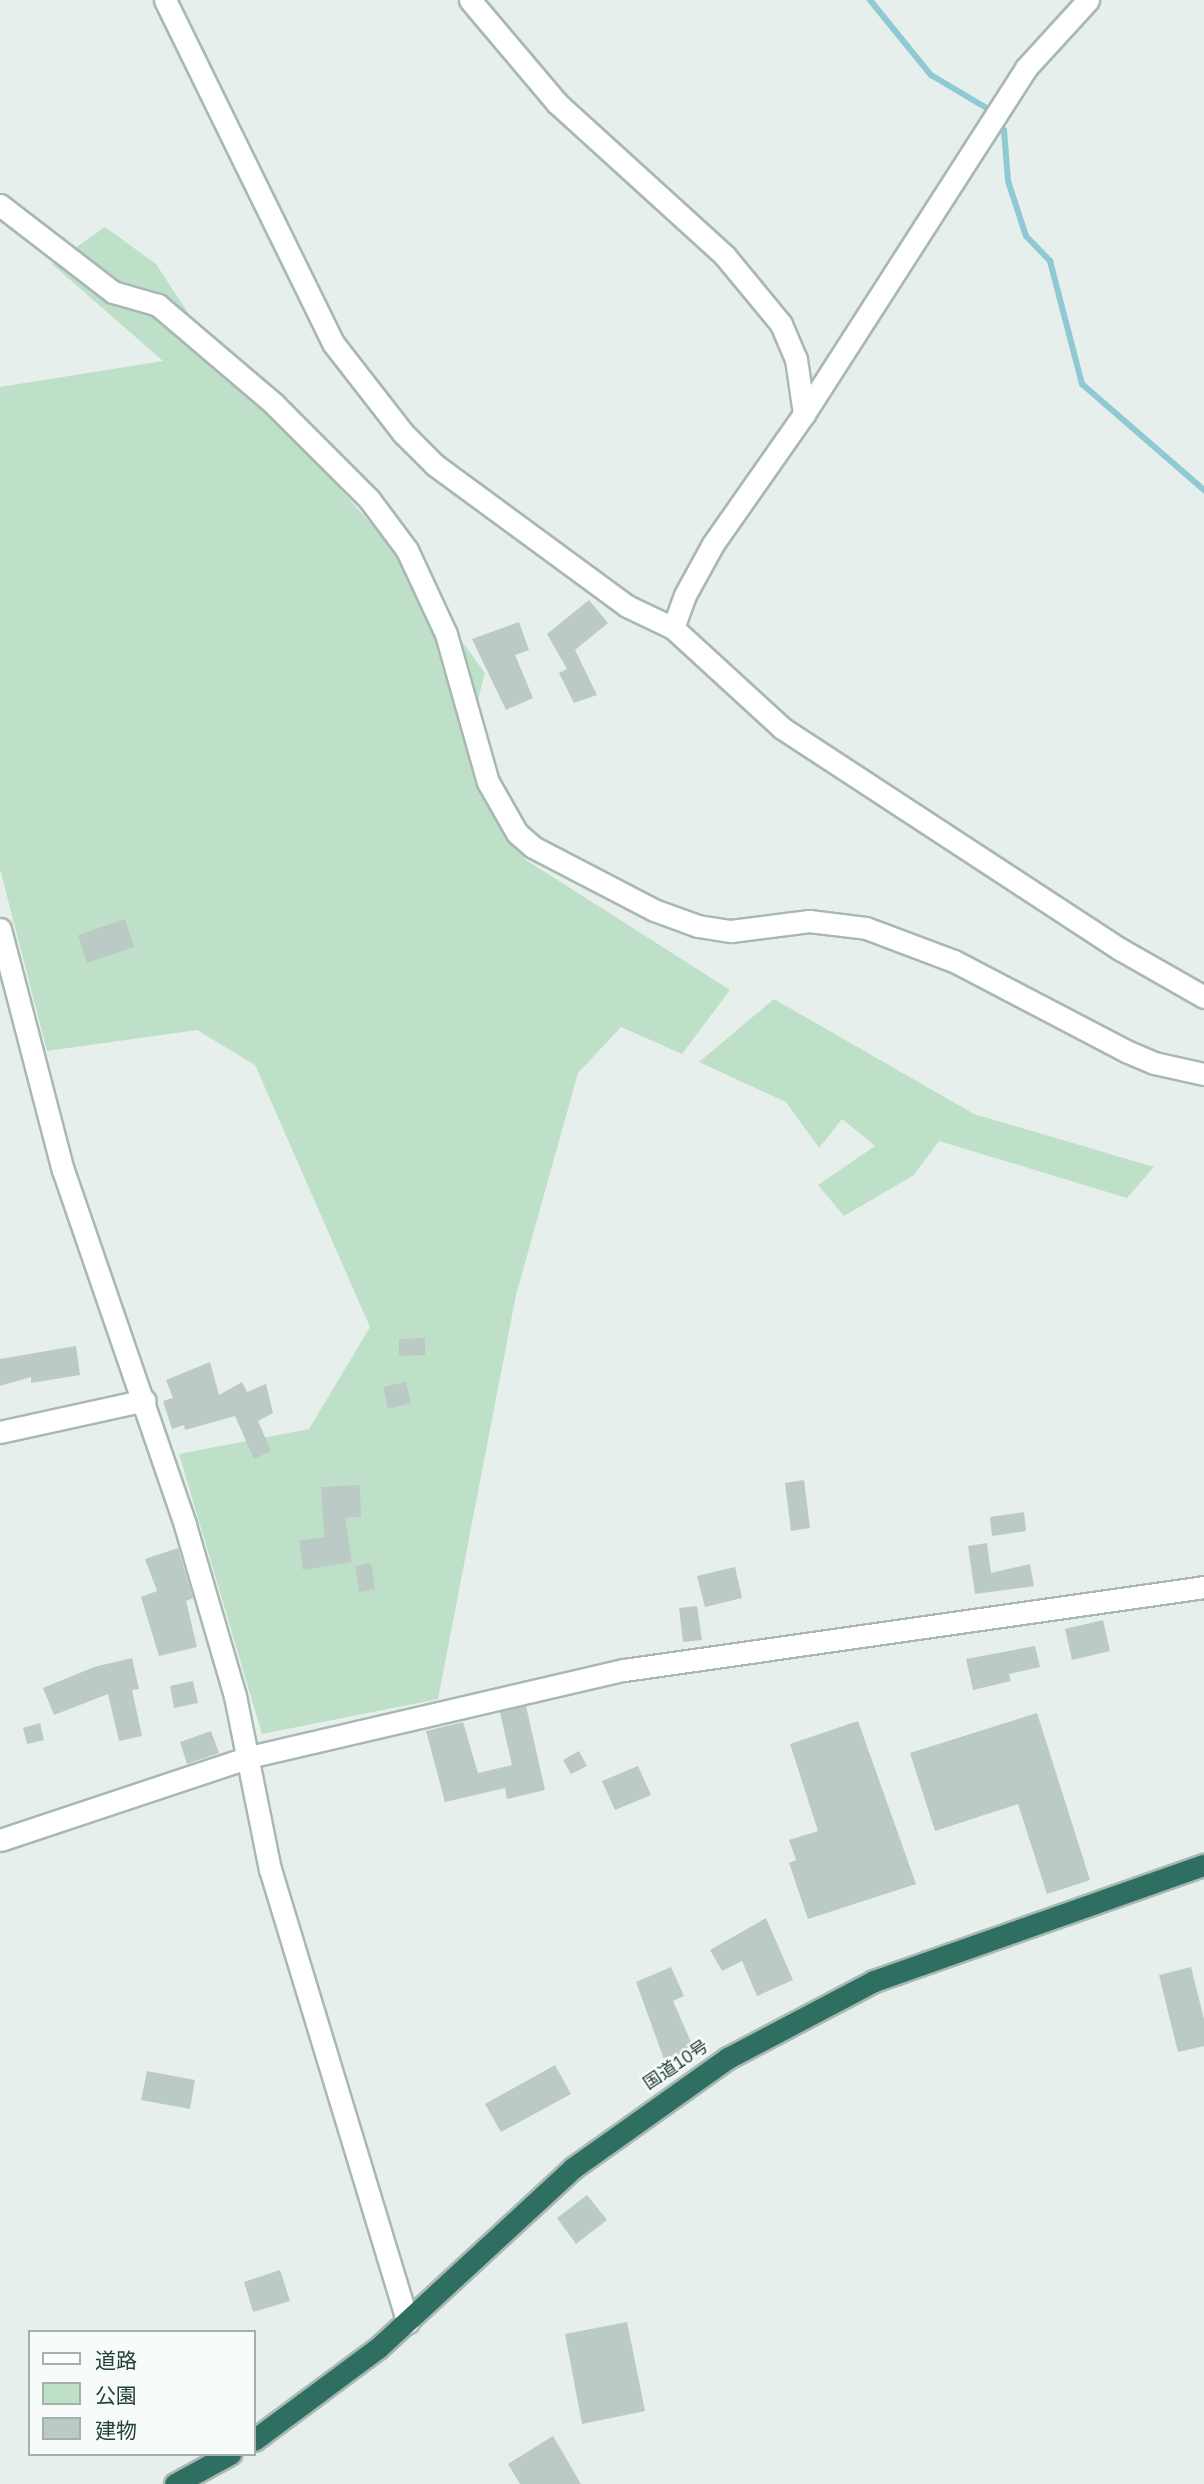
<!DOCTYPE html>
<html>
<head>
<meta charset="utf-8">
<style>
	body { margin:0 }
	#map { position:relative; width:1204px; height:2484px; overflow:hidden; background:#e6efeb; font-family:Arial,"Noto Sans JP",sans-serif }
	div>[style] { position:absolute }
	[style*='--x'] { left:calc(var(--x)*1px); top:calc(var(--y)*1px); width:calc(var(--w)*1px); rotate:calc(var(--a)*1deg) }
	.green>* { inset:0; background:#bfe0c8 }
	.stream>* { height:6px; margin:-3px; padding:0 3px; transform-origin:3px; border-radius:3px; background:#8ec9d4 }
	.building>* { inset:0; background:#bbcac4 }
	.roads { filter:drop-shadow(2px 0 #a8b8b2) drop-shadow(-2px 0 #a8b8b2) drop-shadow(0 2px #a8b8b2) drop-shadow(0 -2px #a8b8b2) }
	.minor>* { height:21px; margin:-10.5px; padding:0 10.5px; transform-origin:10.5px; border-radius:10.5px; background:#fff }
	.highway>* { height:21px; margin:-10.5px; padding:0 10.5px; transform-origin:10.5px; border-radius:10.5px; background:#2f6f62 }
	span { translate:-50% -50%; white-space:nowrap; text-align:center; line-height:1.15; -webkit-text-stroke:5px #f7fbf9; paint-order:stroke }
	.street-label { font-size:18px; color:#24423a }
	.legend { position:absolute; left:28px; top:2330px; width:228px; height:126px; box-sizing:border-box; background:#f7fbf9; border:2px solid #a3b1ad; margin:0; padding:9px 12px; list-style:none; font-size:21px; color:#24423a }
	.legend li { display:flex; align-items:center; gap:14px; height:35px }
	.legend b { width:35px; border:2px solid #a3b1ad }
</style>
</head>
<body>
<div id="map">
	<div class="green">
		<i style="clip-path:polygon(105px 227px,156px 264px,200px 331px,397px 553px,485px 673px,468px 738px,486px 796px,526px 860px,730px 990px,682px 1054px,621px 1027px,578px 1073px,516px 1295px,438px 1699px,262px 1734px,179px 1454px,309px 1429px,370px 1327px,255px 1065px,197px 1030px,47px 1051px,0 869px,0 387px,163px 361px,52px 264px)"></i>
		<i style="clip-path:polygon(774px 999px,974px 1114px,1154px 1167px,1127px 1198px,939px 1141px,914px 1175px,844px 1216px,818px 1185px,875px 1146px,842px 1119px,819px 1148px,786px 1102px,699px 1062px)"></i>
	</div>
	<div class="stream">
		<i style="--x:870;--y:0;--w:97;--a:50.9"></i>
		<i style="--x:931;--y:75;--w:69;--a:30.7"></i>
		<i style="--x:1004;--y:130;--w:51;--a:85.5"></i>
		<i style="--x:1008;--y:181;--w:58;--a:71.9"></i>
		<i style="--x:1026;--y:236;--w:35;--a:46"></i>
		<i style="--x:1050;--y:261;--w:127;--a:75.4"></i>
		<i style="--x:1082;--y:384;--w:162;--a:41"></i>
	</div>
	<div class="building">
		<i style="clip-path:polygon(589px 600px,608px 623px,575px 650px,597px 695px,574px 703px,559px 673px,567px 669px,547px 634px)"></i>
		<i style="clip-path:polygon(519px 622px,529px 650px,515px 655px,533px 698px,506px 710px,472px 639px)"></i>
		<i style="clip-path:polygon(125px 919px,134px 947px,87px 963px,78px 935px)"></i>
		<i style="clip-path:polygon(425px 1338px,425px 1355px,399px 1356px,399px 1339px)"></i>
		<i style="clip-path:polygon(76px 1346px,80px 1375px,31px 1383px,31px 1377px,0 1386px,0 1359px)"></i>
		<i style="clip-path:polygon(210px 1362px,219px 1395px,242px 1382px,247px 1392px,266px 1384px,273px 1413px,258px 1421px,271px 1451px,254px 1459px,235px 1416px,185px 1430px,184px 1425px,172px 1429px,163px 1401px,173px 1398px,166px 1380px)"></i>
		<i style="clip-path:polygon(406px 1382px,411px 1403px,388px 1409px,383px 1387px)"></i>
		<i style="clip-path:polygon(804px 1480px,810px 1528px,791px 1531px,785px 1483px)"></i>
		<i style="clip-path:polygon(360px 1485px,361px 1517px,345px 1518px,352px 1562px,303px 1570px,299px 1541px,324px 1537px,321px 1487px)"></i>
		<i style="clip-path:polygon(1024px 1512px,1026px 1531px,992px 1536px,990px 1517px)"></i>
		<i style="clip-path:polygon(987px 1543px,991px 1573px,1030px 1564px,1034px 1586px,975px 1594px,968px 1546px)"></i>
		<i style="clip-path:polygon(178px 1548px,193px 1598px,186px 1601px,197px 1647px,159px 1656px,141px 1597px,157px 1591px,145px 1559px)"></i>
		<i style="clip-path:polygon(371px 1563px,375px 1589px,359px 1592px,355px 1566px)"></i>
		<i style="clip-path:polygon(735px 1567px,742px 1598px,705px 1607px,697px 1576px)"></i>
		<i style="clip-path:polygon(697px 1606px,702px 1640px,683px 1642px,679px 1608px)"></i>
		<i style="clip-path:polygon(1103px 1620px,1110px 1651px,1072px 1660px,1065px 1629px)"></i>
		<i style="clip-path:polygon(1035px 1646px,1040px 1667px,1009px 1674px,1011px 1681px,973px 1690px,966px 1659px)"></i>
		<i style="clip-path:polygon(132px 1658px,139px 1689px,132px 1690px,142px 1736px,119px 1741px,108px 1694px,54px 1715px,43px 1688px,94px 1667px)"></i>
		<i style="clip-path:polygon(193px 1681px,198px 1703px,174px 1708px,170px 1686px)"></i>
		<i style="clip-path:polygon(526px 1706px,545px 1790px,507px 1799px,505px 1788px,445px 1802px,426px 1731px,463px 1722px,478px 1773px,512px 1765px,500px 1712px)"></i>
		<i style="clip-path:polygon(1037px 1713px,1090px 1880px,1047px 1894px,1018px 1804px,935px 1831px,910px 1753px)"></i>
		<i style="clip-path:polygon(858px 1721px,916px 1884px,808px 1919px,789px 1863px,796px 1860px,789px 1840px,818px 1831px,790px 1744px)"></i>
		<i style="clip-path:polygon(40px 1723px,44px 1740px,27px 1744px,23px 1728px)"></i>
		<i style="clip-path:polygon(211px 1731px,219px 1753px,187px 1764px,180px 1742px)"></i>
		<i style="clip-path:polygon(579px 1751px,587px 1766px,571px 1774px,563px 1760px)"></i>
		<i style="clip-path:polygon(638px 1766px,651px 1795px,615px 1810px,602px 1781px)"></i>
		<i style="clip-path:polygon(766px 1918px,793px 1980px,757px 1996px,742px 1961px,722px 1971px,710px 1950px)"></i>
		<i style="clip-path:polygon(671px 1967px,684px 1996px,673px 2001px,694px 2049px,665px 2062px,636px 1982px)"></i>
		<i style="clip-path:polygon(1191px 1967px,1204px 2019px,1204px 2046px,1178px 2052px,1159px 1975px)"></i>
		<i style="clip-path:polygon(555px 2065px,571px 2094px,501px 2132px,485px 2104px)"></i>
		<i style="clip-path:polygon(147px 2071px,195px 2080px,190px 2109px,141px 2100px)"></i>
		<i style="clip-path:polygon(587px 2195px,607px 2220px,576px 2244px,557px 2218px)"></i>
		<i style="clip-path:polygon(280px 2270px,290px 2301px,253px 2312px,244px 2282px)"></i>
		<i style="clip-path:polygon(627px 2322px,645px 2411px,582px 2424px,565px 2334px)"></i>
		<i style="clip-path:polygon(553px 2436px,581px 2484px,520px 2484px,508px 2464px)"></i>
	</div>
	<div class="roads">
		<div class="minor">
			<i style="--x:165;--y:0;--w:382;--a:63.9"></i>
			<i style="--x:333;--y:343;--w:114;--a:52.1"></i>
			<i style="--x:403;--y:433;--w:45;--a:45"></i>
			<i style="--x:435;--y:465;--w:238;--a:36.3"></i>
			<i style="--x:627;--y:606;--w:51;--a:25.6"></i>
			<i style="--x:673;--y:628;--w:148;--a:42.5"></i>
			<i style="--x:782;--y:728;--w:404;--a:33.2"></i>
			<i style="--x:1120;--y:949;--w:97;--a:29.7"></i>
			<i style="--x:470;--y:0;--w:135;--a:49.8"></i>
			<i style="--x:557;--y:103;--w:227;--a:42.3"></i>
			<i style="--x:725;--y:256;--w:88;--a:50.5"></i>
			<i style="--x:781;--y:324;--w:38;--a:67"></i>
			<i style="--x:796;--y:359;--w:56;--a:81.7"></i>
			<i style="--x:0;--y:205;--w:143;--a:37.6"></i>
			<i style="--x:113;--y:292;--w:47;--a:16.1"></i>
			<i style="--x:158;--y:305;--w:151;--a:40.4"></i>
			<i style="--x:273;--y:403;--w:136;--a:45"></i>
			<i style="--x:369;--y:499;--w:64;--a:53.3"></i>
			<i style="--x:407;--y:550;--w:93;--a:65.1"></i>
			<i style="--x:446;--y:634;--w:154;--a:74.2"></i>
			<i style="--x:488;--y:782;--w:59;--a:60.4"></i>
			<i style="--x:517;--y:833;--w:21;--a:41"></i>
			<i style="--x:533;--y:847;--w:136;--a:27.5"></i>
			<i style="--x:654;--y:910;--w:47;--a:20"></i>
			<i style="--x:698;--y:926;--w:33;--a:9"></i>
			<i style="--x:731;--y:931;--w:79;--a:-7.3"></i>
			<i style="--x:809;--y:921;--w:57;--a:7"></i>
			<i style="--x:866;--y:928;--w:94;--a:20.6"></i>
			<i style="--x:954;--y:961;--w:194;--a:27.6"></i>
			<i style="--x:1126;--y:1051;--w:30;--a:23"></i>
			<i style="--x:1154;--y:1063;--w:51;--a:12.4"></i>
			<i style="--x:673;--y:628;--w:35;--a:-70"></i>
			<i style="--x:685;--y:595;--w:58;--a:-61.2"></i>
			<i style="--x:713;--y:544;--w:159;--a:-55"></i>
			<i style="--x:804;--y:414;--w:411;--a:-57.3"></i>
			<i style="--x:1026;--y:68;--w:92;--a:-47.6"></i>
			<i style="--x:0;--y:929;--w:249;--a:75.4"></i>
			<i style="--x:63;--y:1170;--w:375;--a:71"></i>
			<i style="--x:185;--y:1525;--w:178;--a:73.7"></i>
			<i style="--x:235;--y:1696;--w:177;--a:78.6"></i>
			<i style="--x:270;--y:1869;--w:474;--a:73.1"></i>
			<i style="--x:0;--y:1432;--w:148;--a:-12.4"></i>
			<i style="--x:0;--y:1840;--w:262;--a:-18.4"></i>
			<i style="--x:249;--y:1757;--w:385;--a:-13.1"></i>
			<i style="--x:624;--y:1670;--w:586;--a:-8.14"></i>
		</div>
		<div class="highway">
			<i style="--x:254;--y:2440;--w:154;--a:-36.6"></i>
			<i style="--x:378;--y:2348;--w:265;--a:-42.7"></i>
			<i style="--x:573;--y:2168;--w:190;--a:-35.4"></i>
			<i style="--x:728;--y:2058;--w:165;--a:-27.8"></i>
			<i style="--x:874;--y:1981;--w:350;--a:-19.4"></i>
			<i style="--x:175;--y:2484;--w:63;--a:-28.6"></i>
		</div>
	</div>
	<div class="street-label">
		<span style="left:676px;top:2065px;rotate:-34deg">国道10号</span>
	</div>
	<ul class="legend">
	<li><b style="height:9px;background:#fff"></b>道路</li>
	<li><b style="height:19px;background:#bfe0c8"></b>公園</li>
	<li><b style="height:19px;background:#bbcac4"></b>建物</li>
	</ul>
</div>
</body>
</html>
